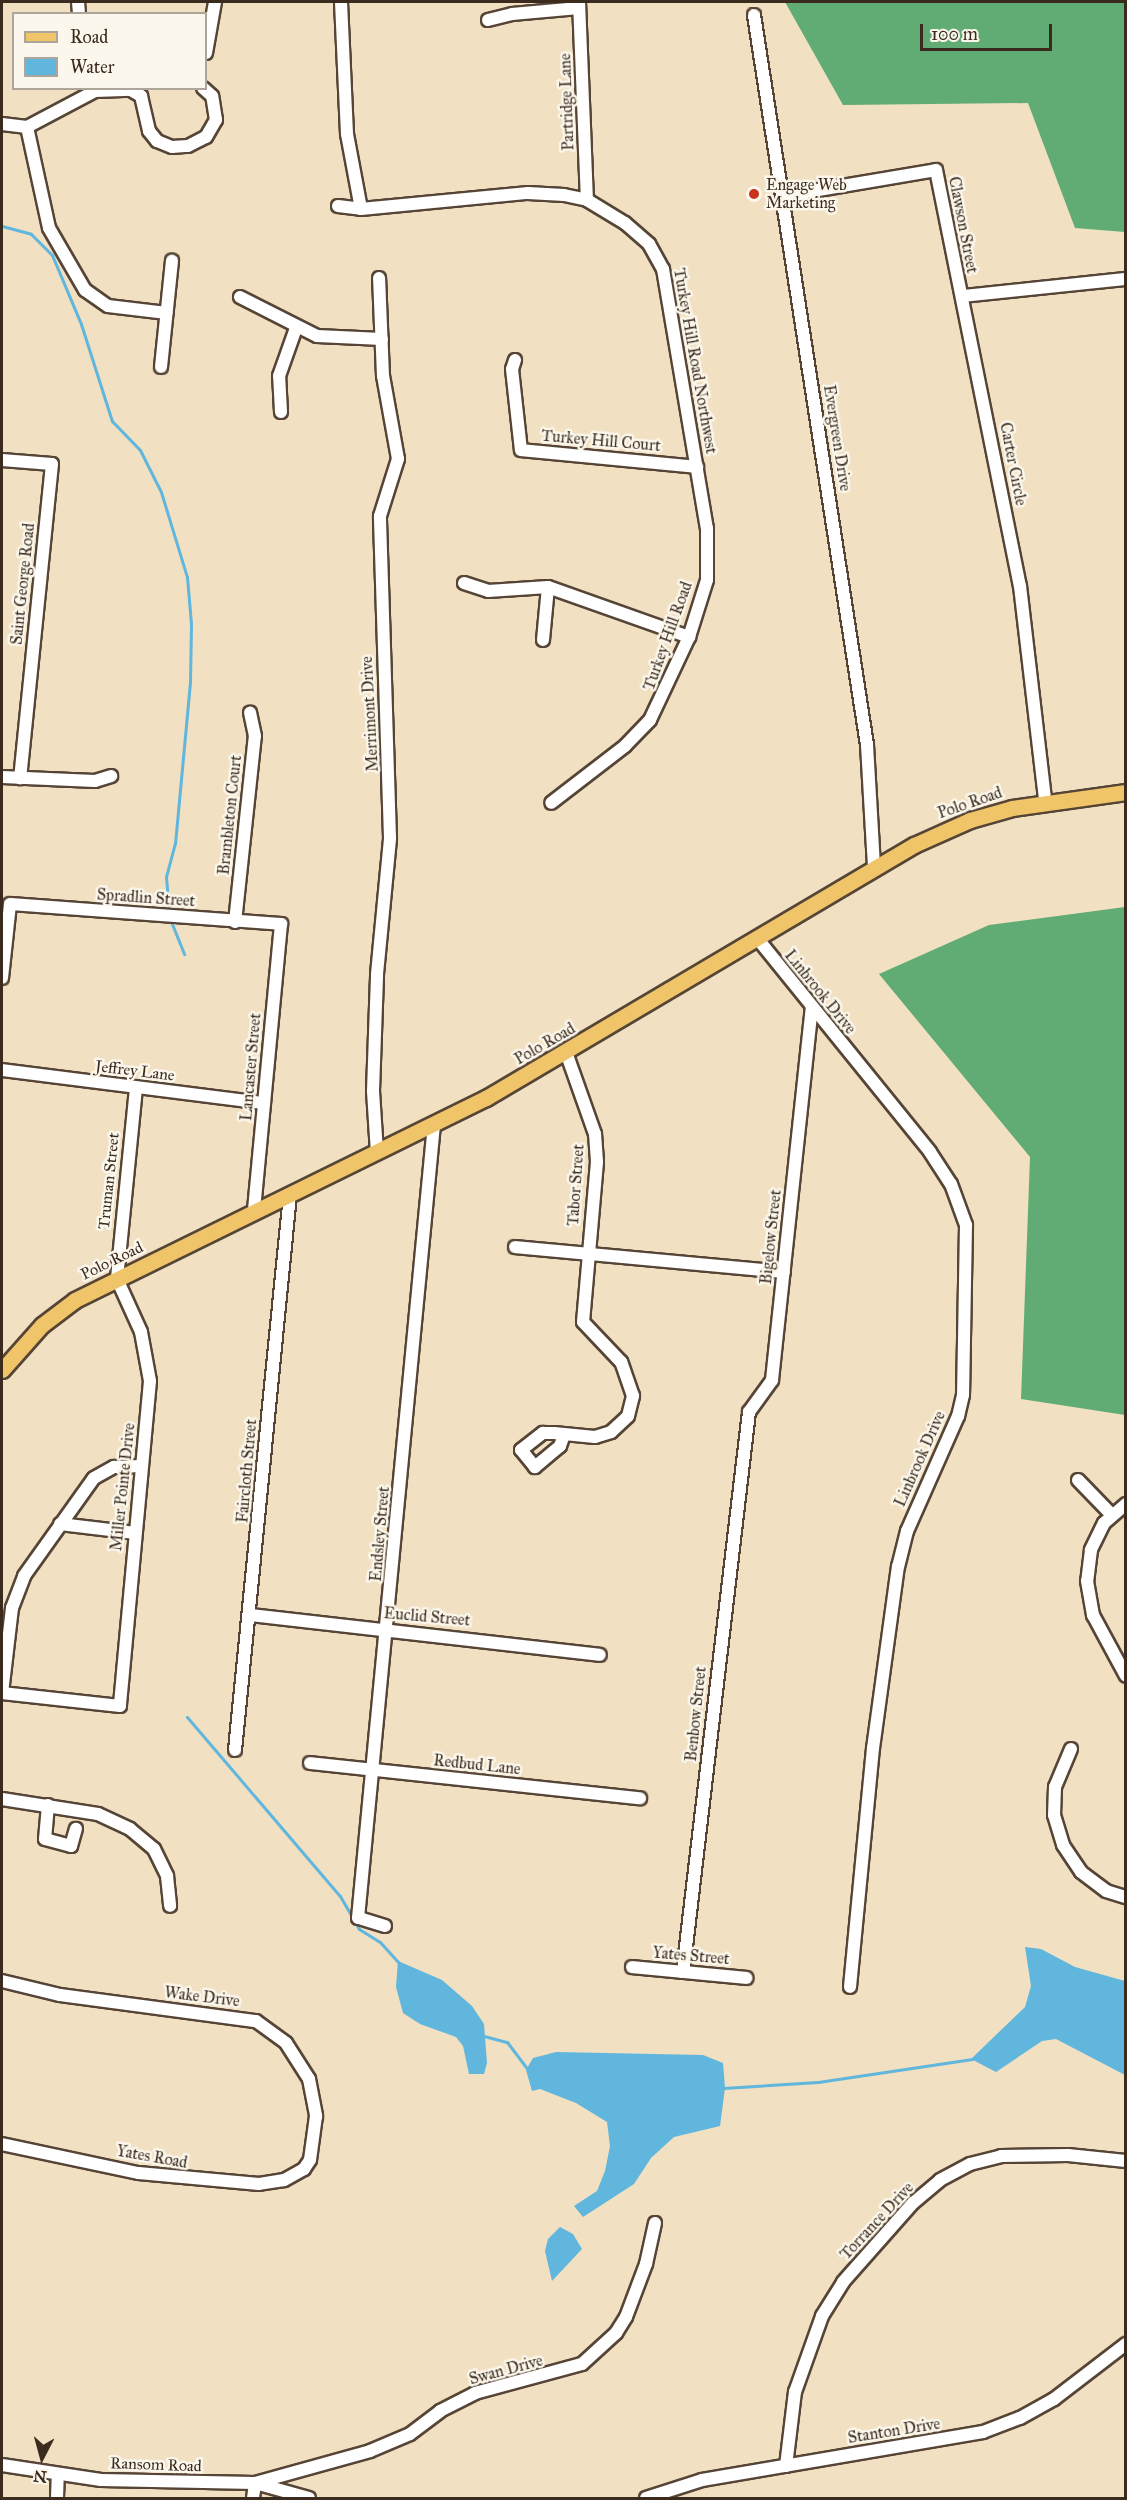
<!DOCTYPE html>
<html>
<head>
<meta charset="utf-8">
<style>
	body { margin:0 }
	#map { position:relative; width:1127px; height:2500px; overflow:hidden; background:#f1e0c1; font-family:"IM FELL Great Primer",serif }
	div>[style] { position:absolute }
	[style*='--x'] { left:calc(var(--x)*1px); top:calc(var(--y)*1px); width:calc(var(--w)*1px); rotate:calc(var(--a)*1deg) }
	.forest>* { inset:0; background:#61ac74 }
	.water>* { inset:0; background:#60b6dd }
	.stream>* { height:3px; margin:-1.5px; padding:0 1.5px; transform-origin:1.5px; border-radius:1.5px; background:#60b6dd }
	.roads { filter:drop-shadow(2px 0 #564536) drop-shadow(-2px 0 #564536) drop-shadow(0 2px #564536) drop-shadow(0 -2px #564536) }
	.minor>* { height:12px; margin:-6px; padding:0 6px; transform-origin:6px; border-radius:6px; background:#fff }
	.major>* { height:15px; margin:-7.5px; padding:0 7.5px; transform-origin:7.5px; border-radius:7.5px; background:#f0c469 }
	.dots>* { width:16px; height:16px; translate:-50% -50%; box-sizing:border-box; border:3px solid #fbf7ec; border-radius:50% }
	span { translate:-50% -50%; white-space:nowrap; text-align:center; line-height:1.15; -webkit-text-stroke:5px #fbf7ec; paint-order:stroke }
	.street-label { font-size:16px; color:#3b2a1e }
	.poi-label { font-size:16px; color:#3b2a1e }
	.left { translate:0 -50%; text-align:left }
	.frame { position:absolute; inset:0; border:3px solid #3b2a1e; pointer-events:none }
	.legend { position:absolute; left:12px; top:12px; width:195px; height:78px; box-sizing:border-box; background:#fbf7ec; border:2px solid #aea59a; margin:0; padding:8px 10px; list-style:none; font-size:18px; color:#3b2a1e }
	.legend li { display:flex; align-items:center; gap:12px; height:30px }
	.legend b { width:30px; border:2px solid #aea59a }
	.north { position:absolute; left:12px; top:2428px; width:60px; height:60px; -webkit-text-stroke:4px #fbf7ec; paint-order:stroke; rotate:186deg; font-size:16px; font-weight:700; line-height:24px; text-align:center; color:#3b2a1e }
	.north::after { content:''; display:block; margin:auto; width:21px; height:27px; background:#3b2a1e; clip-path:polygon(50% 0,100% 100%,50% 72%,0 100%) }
	.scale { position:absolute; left:920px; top:24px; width:132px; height:27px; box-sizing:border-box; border:3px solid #3b2a1e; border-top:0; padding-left:8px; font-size:18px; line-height:21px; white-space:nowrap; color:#3b2a1e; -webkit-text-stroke:4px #fbf7ec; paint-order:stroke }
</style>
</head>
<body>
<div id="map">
	<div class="forest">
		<i style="clip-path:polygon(785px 2px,1125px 2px,1125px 232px,1075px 228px,1028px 103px,843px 105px)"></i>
		<i style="clip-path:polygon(1125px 907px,1126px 907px,1125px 1415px,1021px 1399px,1030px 1157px,879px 974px,989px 925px)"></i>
	</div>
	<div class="water">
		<i style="clip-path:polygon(1025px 1947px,1041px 1949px,1075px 1967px,1125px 1981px,1125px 2075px,1056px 2039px,1042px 2041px,996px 2072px,971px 2059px,1025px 2007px,1031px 1986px)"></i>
		<i style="clip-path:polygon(398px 1961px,442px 1980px,472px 2006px,484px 2024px,487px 2063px,484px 2074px,469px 2074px,463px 2046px,456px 2037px,420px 2024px,403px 2013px,396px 1987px)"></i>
		<i style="clip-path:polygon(556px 2052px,703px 2055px,723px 2063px,725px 2088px,720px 2126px,674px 2137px,651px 2158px,634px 2184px,583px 2217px,574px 2206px,597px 2191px,605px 2171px,610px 2146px,607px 2122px,576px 2103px,540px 2089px,532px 2091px,526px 2070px,533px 2058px)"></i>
		<i style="clip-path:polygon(560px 2227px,573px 2234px,582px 2249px,552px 2281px,545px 2251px,548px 2239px)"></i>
	</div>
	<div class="stream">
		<i style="--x:2;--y:226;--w:30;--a:15"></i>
		<i style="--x:31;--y:234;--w:30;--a:45"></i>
		<i style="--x:52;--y:255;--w:75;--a:67.2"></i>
		<i style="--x:81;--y:324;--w:102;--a:72.3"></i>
		<i style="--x:112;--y:421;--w:40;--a:46"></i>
		<i style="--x:140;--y:450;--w:47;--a:63.4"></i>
		<i style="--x:161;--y:492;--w:89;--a:73"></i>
		<i style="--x:187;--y:577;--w:47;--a:85.1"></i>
		<i style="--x:191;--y:624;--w:58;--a:91"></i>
		<i style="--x:190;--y:682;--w:162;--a:95.3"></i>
		<i style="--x:175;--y:843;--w:35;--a:105"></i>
		<i style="--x:166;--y:877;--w:35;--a:85"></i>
		<i style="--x:170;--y:919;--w:38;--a:68"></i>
		<i style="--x:187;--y:1717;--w:235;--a:49.5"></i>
		<i style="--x:340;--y:1896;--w:38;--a:60"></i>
		<i style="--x:359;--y:1929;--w:25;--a:32"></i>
		<i style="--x:380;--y:1942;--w:28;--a:48"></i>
		<i style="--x:484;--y:2036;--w:24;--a:15"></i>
		<i style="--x:507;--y:2042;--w:35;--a:53"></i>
		<i style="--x:723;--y:2088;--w:95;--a:-3.6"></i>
		<i style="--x:818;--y:2082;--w:156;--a:-8.5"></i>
	</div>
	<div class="roads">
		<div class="minor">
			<i style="--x:78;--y:2;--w:12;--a:85"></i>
			<i style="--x:341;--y:2;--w:132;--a:87.4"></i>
			<i style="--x:347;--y:134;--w:76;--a:79.4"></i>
			<i style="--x:579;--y:2;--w:198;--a:87.7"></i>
			<i style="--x:754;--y:15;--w:739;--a:81.2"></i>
			<i style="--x:867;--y:745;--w:122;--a:86.7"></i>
			<i style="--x:488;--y:20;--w:25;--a:-14"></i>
			<i style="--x:512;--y:14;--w:67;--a:-5.1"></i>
			<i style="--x:206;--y:53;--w:52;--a:-80"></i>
			<i style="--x:2;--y:124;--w:25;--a:7"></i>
			<i style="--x:27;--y:127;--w:77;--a:-27.9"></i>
			<i style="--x:95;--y:91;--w:36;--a:-2"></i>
			<i style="--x:131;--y:90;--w:12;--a:31"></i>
			<i style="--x:141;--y:96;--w:36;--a:77"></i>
			<i style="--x:149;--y:131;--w:13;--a:51"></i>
			<i style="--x:157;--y:141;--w:16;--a:22"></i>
			<i style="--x:172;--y:147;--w:16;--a:-4"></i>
			<i style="--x:188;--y:146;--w:20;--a:-27"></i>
			<i style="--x:206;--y:137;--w:20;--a:-60"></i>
			<i style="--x:216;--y:120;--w:24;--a:-99"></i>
			<i style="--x:212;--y:96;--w:12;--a:-138"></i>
			<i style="--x:27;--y:127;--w:103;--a:77.7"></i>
			<i style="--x:49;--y:228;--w:72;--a:59.9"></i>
			<i style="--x:85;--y:290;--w:28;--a:35"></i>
			<i style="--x:108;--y:306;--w:59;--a:6.8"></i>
			<i style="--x:783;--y:196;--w:155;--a:-9.6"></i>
			<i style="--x:936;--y:170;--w:424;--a:78.6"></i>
			<i style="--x:1020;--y:586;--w:215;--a:83.3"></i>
			<i style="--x:338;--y:206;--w:23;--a:7"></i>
			<i style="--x:361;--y:209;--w:168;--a:-5.5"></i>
			<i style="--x:528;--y:193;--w:36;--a:3"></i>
			<i style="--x:564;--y:195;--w:24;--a:12"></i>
			<i style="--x:587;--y:200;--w:44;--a:31.2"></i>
			<i style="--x:625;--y:223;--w:32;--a:41"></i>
			<i style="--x:649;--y:244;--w:29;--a:61"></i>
			<i style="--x:663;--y:269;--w:263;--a:80.4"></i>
			<i style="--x:707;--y:528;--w:52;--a:90"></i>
			<i style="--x:707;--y:580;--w:60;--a:107.5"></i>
			<i style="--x:689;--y:637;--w:92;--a:115.2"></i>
			<i style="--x:650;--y:720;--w:36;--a:134"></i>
			<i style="--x:625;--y:746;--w:93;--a:142.4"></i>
			<i style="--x:963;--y:296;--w:164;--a:-6"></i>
			<i style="--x:240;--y:297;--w:86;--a:26.9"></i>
			<i style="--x:317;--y:336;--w:65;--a:2.6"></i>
			<i style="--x:515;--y:360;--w:9;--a:108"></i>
			<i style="--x:512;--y:369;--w:81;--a:83.7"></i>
			<i style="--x:521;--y:450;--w:177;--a:5.5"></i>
			<i style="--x:161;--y:367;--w:107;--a:-84.1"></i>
			<i style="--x:281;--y:412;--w:36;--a:-93"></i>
			<i style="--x:279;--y:376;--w:51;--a:-70.5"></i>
			<i style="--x:2;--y:460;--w:50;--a:4.6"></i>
			<i style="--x:52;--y:464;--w:316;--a:95.8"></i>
			<i style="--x:464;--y:583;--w:25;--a:18"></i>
			<i style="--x:488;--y:591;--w:60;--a:-3.8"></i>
			<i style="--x:548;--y:587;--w:150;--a:19.5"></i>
			<i style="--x:543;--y:640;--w:53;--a:-84.6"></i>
			<i style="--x:2;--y:777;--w:93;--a:2.5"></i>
			<i style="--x:95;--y:781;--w:17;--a:-17"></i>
			<i style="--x:235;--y:922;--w:187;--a:-83.9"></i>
			<i style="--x:255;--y:736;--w:24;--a:-102"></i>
			<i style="--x:757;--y:938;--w:275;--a:51"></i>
			<i style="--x:930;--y:1152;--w:38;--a:57"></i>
			<i style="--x:951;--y:1184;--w:44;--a:69.9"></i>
			<i style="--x:966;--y:1225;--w:170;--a:91"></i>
			<i style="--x:963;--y:1395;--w:22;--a:103"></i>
			<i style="--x:958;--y:1416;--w:126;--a:113.9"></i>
			<i style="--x:907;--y:1531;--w:36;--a:104"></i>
			<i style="--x:898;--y:1566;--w:184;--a:97.8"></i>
			<i style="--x:873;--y:1748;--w:240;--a:95.5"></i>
			<i style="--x:2;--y:978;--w:74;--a:-83.8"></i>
			<i style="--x:10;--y:904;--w:272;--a:4.2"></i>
			<i style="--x:281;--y:924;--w:289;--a:95.4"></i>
			<i style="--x:2;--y:1070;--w:264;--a:7.2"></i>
			<i style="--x:136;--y:1088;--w:192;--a:95.7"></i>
			<i style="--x:117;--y:1279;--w:58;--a:65.6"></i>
			<i style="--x:141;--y:1332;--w:50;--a:79.6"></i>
			<i style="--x:150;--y:1381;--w:326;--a:95.3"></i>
			<i style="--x:120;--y:1706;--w:119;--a:-173.7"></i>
			<i style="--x:2;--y:1693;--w:86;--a:-83.3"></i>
			<i style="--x:12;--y:1608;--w:34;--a:-69"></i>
			<i style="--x:24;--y:1576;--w:120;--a:-54.5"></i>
			<i style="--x:94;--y:1478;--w:23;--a:-29"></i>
			<i style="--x:114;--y:1467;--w:27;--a:-2"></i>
			<i style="--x:377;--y:1153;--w:62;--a:-93.7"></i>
			<i style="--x:373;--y:1091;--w:117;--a:-88"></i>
			<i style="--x:377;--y:974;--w:137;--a:-84.5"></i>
			<i style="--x:390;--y:838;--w:322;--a:-91.8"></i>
			<i style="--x:380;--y:516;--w:60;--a:-72.5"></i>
			<i style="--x:398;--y:459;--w:84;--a:-100.2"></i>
			<i style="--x:383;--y:376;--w:98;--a:-92.3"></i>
			<i style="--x:515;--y:1247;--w:270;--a:5.3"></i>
			<i style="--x:564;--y:1435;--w:12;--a:110"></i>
			<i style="--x:560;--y:1446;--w:33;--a:140"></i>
			<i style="--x:535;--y:1467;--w:22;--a:-129"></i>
			<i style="--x:521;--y:1450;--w:28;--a:-38"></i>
			<i style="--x:543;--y:1433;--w:11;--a:0"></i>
			<i style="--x:554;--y:1433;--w:41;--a:5.6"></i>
			<i style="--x:595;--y:1437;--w:17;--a:-17"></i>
			<i style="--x:611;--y:1432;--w:23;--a:-43"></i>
			<i style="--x:628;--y:1416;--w:21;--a:-76"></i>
			<i style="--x:633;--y:1396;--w:36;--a:-109"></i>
			<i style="--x:621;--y:1362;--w:55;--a:-133.5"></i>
			<i style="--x:583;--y:1322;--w:161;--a:-85"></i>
			<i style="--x:597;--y:1162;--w:28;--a:-94"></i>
			<i style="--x:595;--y:1134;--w:87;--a:-109.5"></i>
			<i style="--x:1078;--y:1480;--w:47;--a:45.9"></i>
			<i style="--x:1126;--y:1504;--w:29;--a:139"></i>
			<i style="--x:1104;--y:1523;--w:30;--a:116"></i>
			<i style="--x:1091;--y:1550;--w:31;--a:97"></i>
			<i style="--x:1087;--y:1581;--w:35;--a:80"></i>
			<i style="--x:1093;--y:1615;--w:69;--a:61.6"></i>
			<i style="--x:60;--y:1524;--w:76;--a:6.8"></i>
			<i style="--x:250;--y:1615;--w:352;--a:6.5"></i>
			<i style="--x:1071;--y:1749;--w:41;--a:112.8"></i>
			<i style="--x:1055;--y:1787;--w:28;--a:92"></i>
			<i style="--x:1054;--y:1815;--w:31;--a:73"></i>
			<i style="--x:1063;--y:1845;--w:32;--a:56"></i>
			<i style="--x:1081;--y:1872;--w:31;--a:37"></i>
			<i style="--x:1106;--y:1891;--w:21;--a:17"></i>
			<i style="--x:235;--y:1750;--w:558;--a:-84.34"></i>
			<i style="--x:310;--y:1763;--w:332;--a:6.1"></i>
			<i style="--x:2;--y:1799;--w:97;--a:8.9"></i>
			<i style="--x:98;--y:1814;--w:35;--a:25"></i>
			<i style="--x:130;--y:1829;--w:31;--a:40"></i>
			<i style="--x:154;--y:1849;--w:30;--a:64"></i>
			<i style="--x:167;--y:1876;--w:30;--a:84"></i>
			<i style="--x:48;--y:1805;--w:34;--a:95"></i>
			<i style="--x:45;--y:1839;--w:27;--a:15"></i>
			<i style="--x:71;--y:1846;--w:18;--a:-74"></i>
			<i style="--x:385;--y:1926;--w:28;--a:-163"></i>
			<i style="--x:358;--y:1918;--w:798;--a:-84.53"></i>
			<i style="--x:632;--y:1967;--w:115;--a:5.5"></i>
			<i style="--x:683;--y:1972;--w:564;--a:-83.28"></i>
			<i style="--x:749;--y:1412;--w:39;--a:-54"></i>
			<i style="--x:772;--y:1380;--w:374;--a:-83.9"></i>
			<i style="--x:2;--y:1981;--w:60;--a:13.6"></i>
			<i style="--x:60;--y:1995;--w:198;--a:7.6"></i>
			<i style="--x:256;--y:2021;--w:37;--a:36"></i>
			<i style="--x:286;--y:2043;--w:43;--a:57.4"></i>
			<i style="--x:309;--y:2079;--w:38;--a:79"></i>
			<i style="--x:316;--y:2116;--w:44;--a:97.8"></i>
			<i style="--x:310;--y:2160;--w:11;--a:124"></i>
			<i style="--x:304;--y:2169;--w:23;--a:151"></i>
			<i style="--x:284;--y:2180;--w:25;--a:171"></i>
			<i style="--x:259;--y:2184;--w:121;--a:-174.8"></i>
			<i style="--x:138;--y:2173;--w:139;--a:-168"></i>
			<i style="--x:2;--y:2465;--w:100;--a:8.6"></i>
			<i style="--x:101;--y:2480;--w:154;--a:1.1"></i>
			<i style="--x:255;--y:2483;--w:56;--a:15.5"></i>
			<i style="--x:786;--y:2466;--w:75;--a:-83.1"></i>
			<i style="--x:795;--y:2392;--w:81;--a:-70.4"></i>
			<i style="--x:822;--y:2316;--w:40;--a:-58"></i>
			<i style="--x:843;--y:2282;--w:106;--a:-48.5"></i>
			<i style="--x:913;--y:2203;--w:35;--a:-40"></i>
			<i style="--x:940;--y:2180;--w:34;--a:-28"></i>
			<i style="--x:970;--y:2164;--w:32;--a:-14"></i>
			<i style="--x:1001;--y:2156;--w:67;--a:-0.9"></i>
			<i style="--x:1068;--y:2155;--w:58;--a:5.9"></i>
			<i style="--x:57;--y:2498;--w:23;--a:-88"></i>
			<i style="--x:253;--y:2498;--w:15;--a:-82"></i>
			<i style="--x:255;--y:2483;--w:119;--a:-15.5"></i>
			<i style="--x:370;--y:2451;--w:43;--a:-23"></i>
			<i style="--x:410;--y:2434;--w:38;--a:-37"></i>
			<i style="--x:440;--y:2411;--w:39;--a:-27"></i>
			<i style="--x:475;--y:2393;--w:111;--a:-15.2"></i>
			<i style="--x:582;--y:2364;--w:46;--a:-42.4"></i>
			<i style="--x:616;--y:2333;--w:19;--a:-58"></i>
			<i style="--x:626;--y:2317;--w:57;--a:-69.3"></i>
			<i style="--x:646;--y:2264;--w:42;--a:-77.6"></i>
			<i style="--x:646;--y:2498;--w:59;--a:-17.8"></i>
			<i style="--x:702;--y:2480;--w:285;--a:-9.7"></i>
			<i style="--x:983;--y:2432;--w:40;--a:-21"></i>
			<i style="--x:1020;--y:2418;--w:39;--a:-29"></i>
			<i style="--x:1054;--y:2399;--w:91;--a:-37.4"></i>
		</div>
		<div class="major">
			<i style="--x:2;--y:1370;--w:60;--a:-48.4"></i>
			<i style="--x:42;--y:1325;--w:41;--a:-37.1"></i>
			<i style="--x:75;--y:1300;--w:458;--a:-26.2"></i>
			<i style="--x:486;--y:1098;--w:497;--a:-30.6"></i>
			<i style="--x:914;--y:845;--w:61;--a:-24.1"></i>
			<i style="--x:970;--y:820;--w:44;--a:-15.9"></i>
			<i style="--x:1012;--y:808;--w:115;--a:-8"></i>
		</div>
	</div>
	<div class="dots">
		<i style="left:754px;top:194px;background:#c8321e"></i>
	</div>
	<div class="street-label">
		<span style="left:567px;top:102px;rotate:-92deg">Partridge Lane</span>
		<span style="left:963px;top:225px;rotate:79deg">Clawson Street</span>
		<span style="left:695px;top:361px;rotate:80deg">Turkey Hill Road Northwest</span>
		<span style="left:837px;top:438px;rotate:81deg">Evergreen Drive</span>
		<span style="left:601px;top:441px;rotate:5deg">Turkey Hill Court</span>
		<span style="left:1013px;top:464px;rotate:79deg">Carter Circle</span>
		<span style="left:23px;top:584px;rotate:-84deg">Saint George Road</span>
		<span style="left:668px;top:636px;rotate:-70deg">Turkey Hill Road</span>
		<span style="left:370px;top:714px;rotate:-93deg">Merrimont Drive</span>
		<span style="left:970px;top:803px;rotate:-19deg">Polo Road</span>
		<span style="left:230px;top:815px;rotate:-84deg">Brambleton Court</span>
		<span style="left:146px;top:898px;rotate:4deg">Spradlin Street</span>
		<span style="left:820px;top:992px;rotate:51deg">Linbrook Drive</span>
		<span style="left:545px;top:1044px;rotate:-30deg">Polo Road</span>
		<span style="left:251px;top:1067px;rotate:-85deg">Lancaster Street</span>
		<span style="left:135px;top:1071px;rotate:7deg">Jeffrey Lane</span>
		<span style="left:109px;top:1181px;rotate:-84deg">Truman Street</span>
		<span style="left:576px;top:1185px;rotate:-86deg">Tabor Street</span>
		<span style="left:771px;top:1237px;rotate:-84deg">Bigelow Street</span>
		<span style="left:112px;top:1261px;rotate:-26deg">Polo Road</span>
		<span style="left:920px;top:1459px;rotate:-66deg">Linbrook Drive</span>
		<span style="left:247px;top:1471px;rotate:-85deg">Faircloth Street</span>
		<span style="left:123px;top:1487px;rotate:-84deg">Miller Pointe Drive</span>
		<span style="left:380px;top:1534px;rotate:-85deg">Endsley Street</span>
		<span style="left:427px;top:1617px;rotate:5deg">Euclid Street</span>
		<span style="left:696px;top:1714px;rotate:-84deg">Benbow Street</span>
		<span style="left:477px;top:1765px;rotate:6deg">Redbud Lane</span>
		<span style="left:691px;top:1956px;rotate:5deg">Yates Street</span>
		<span style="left:202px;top:1997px;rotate:7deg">Wake Drive</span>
		<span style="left:152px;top:2157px;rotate:10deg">Yates Road</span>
		<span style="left:877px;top:2221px;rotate:-47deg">Torrance Drive</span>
		<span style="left:506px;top:2370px;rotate:-15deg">Swan Drive</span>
		<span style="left:894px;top:2431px;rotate:-9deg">Stanton Drive</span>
		<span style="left:156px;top:2465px;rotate:2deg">Ransom Road</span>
	</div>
	<div class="poi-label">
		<span class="left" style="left:766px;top:194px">Engage Web<br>Marketing</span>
	</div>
	<div class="frame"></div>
	<ul class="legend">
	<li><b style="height:8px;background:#f0c469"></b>Road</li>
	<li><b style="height:16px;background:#60b6dd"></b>Water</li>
	</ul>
	<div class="north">N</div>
	<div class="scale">100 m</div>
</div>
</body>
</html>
